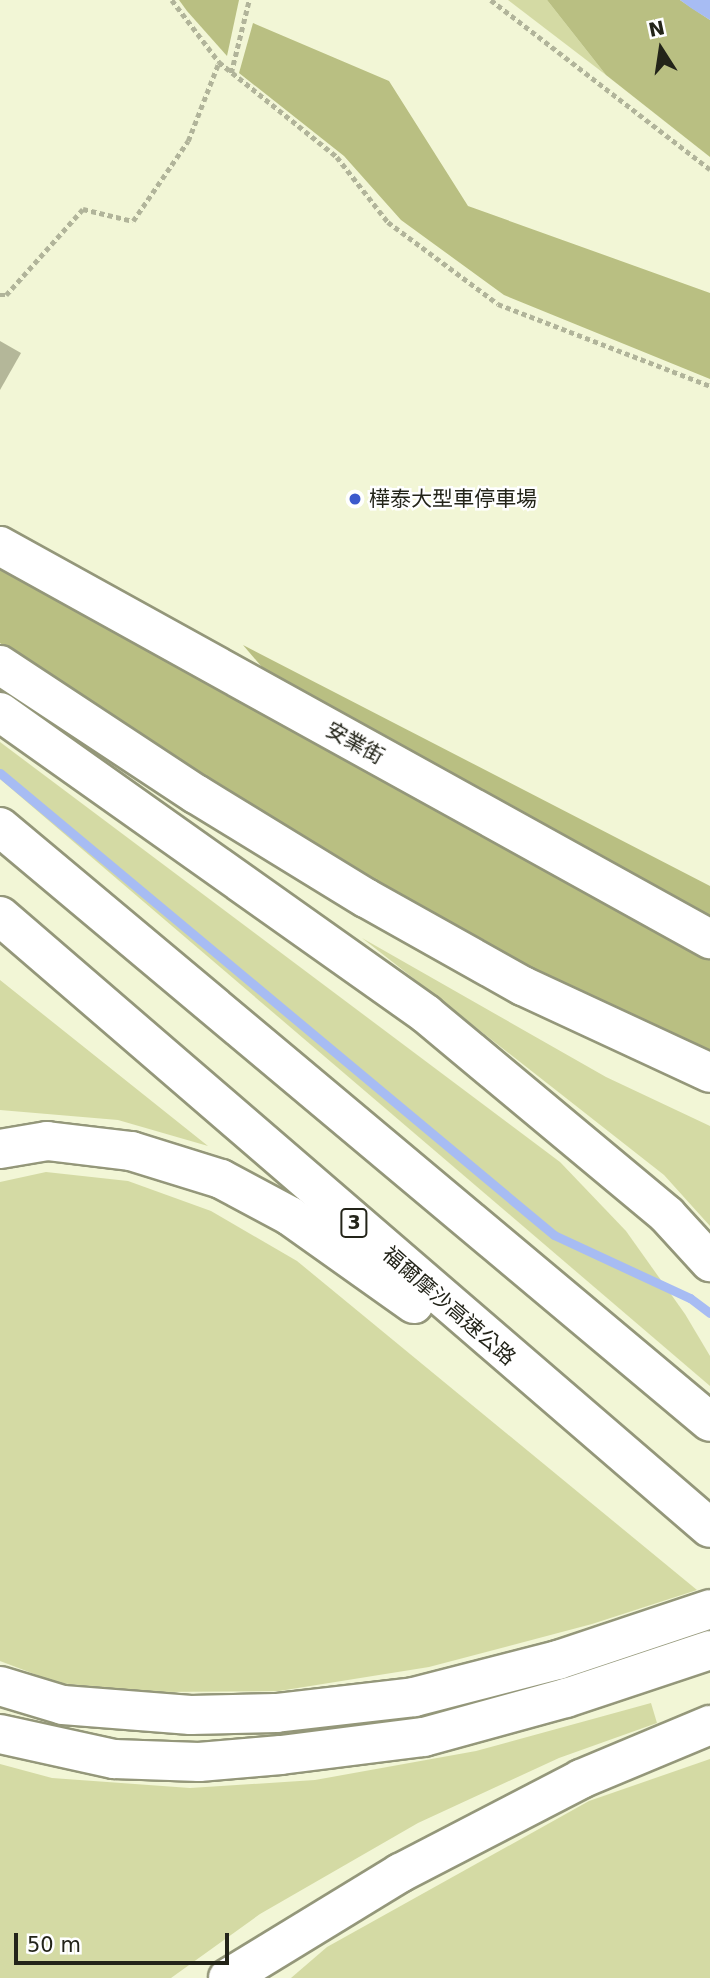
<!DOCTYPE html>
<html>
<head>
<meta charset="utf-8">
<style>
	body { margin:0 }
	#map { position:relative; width:710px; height:1978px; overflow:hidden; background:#f2f6d6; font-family:"DejaVu Sans","Noto Sans TC",sans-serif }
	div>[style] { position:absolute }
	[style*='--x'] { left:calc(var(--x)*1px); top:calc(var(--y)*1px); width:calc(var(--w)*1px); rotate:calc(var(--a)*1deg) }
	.green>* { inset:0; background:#d4daa4 }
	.forest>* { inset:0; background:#b9bf82 }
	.water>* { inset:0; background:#a7bcf3 }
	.stream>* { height:9px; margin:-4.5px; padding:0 4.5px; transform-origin:4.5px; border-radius:4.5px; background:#a7bcf3 }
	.building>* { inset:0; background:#b4b799 }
	.path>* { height:4.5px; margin-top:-2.25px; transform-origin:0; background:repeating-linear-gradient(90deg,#b1b49a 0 5px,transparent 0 8.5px) }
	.roads { filter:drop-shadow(2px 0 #94977a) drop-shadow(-2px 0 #94977a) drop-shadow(0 2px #94977a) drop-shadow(0 -2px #94977a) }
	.minor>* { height:38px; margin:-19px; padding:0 19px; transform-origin:19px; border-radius:19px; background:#fff }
	.highway>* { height:38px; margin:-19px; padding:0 19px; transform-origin:19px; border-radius:19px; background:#fff }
	.dots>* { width:19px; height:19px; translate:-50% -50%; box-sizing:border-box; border:4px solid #fff; border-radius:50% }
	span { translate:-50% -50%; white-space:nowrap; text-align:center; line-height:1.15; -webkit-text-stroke:5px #fff; paint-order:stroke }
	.shield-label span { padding:2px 5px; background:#fff; border:2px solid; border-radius:5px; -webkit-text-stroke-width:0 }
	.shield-label { font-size:19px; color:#232419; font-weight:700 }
	.poi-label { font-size:21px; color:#232419 }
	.left { translate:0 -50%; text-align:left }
	.street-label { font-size:21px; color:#232419 }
	.north { position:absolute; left:626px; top:14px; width:70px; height:70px; -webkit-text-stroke:5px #fff; paint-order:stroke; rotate:348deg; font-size:19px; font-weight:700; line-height:28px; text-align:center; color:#232419 }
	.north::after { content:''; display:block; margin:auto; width:24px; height:32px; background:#232419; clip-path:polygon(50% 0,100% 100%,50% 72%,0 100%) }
	.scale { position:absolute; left:14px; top:1933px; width:215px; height:32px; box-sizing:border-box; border:4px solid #232419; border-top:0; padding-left:9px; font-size:21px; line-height:24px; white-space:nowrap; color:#232419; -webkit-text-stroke:5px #fff; paint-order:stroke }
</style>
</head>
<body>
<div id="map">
	<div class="green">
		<i style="clip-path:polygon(508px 0,547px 0,606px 75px)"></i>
		<i style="clip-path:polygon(0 742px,560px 1162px,626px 1231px,685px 1314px,710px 1356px,710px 1386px,0 779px)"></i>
		<i style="clip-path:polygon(362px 938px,606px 1077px,710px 1126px,710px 1226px,664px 1175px)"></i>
		<i style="clip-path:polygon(0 980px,208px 1146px,118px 1120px,0 1110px)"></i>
		<i style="clip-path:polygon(46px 1172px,128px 1181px,211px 1211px,297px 1261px,697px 1590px,592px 1624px,429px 1667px,279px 1691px,157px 1692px,58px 1683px,0 1661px,0 1182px)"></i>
		<i style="clip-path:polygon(651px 1703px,657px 1723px,559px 1758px,418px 1823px,260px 1914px,171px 1978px,0 1978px,0 1764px,52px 1778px,190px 1788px,315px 1780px,476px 1751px)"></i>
		<i style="clip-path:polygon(710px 1759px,710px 1978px,291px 1978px,327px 1947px,589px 1801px)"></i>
	</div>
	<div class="forest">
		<i style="clip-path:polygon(179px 0,239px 0,227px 56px,187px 11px)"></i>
		<i style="clip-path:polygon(547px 0,680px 0,710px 20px,710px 157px,606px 75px)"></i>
		<i style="clip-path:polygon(253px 23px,389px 81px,468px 206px,710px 293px,710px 379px,504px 295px,401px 220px,344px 156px,239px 73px)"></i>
		<i style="clip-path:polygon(0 559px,710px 955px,710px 1057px,535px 982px,201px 787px,0 643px)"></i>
		<i style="clip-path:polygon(243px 645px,710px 886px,710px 926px,279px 687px)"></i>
	</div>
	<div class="water">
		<i style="clip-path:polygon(680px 0,710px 0,710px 20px,691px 8px)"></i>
	</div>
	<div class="stream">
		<i style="--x:0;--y:773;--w:721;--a:39.83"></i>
		<i style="--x:554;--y:1235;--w:150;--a:24.9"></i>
		<i style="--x:690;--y:1298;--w:25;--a:37"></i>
	</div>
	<div class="building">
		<i style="clip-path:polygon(0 341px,21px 353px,0 390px)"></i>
	</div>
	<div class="path">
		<i style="--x:172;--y:0;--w:78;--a:52.8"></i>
		<i style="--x:219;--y:62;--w:151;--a:38.8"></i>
		<i style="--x:337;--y:157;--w:83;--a:51.9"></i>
		<i style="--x:388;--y:222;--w:137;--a:36.7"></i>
		<i style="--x:498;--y:304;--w:227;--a:21.1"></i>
		<i style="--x:491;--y:0;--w:277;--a:37.7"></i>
		<i style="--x:231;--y:73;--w:75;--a:-76.1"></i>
		<i style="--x:0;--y:295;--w:6;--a:0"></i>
		<i style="--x:6;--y:295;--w:115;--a:-48.2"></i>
		<i style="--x:83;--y:209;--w:51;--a:13.5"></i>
		<i style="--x:133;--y:221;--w:97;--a:-55.5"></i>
		<i style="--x:188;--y:141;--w:85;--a:-68.6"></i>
	</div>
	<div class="roads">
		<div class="minor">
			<i style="--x:0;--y:546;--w:812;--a:28.97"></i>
		</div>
		<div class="highway">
			<i style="--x:0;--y:665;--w:235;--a:33.4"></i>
			<i style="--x:196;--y:794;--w:199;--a:31.5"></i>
			<i style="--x:366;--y:898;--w:180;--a:29.3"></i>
			<i style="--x:523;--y:986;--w:206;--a:24.9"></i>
			<i style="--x:0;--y:712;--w:522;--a:35.33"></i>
			<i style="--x:426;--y:1014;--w:314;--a:39.8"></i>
			<i style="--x:667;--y:1215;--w:64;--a:47.5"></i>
			<i style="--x:0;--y:827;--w:926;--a:39.96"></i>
			<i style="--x:0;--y:916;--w:937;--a:40.76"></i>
			<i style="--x:0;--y:1149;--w:48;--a:-9.7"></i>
			<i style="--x:47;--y:1141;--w:85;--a:6.8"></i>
			<i style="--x:131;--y:1151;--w:94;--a:17.3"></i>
			<i style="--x:221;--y:1179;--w:78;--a:28.2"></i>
			<i style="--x:290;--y:1216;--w:152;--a:35.4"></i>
			<i style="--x:0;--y:1686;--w:66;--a:16.8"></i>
			<i style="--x:63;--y:1705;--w:128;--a:4.5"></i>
			<i style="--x:191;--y:1715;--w:85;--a:-1.3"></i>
			<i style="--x:276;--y:1713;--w:139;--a:-6.6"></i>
			<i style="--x:414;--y:1697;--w:149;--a:-14.4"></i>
			<i style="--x:558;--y:1660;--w:160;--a:-18.5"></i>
			<i style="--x:0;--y:1734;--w:117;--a:12.4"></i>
			<i style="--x:114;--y:1759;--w:85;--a:2"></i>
			<i style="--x:199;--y:1762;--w:82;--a:-4.9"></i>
			<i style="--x:281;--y:1755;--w:144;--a:-7.2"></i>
			<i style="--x:424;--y:1737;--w:147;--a:-15.4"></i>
			<i style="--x:566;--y:1698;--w:152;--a:-18.4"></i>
			<i style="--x:228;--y:1978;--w:202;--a:-31.4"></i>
			<i style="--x:400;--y:1873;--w:204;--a:-27.4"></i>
			<i style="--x:581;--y:1779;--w:140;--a:-22.7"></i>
		</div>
	</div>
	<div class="dots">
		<i style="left:355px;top:499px;background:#3c5acc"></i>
	</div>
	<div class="shield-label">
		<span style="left:354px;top:1223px">3</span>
	</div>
	<div class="poi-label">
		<span class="left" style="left:369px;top:499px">樺泰大型車停車場</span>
	</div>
	<div class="street-label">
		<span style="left:355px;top:743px;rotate:29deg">安業街</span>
		<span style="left:449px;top:1306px;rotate:41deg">福爾摩沙高速公路</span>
	</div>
	<div class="north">N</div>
	<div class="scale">50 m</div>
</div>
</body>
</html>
